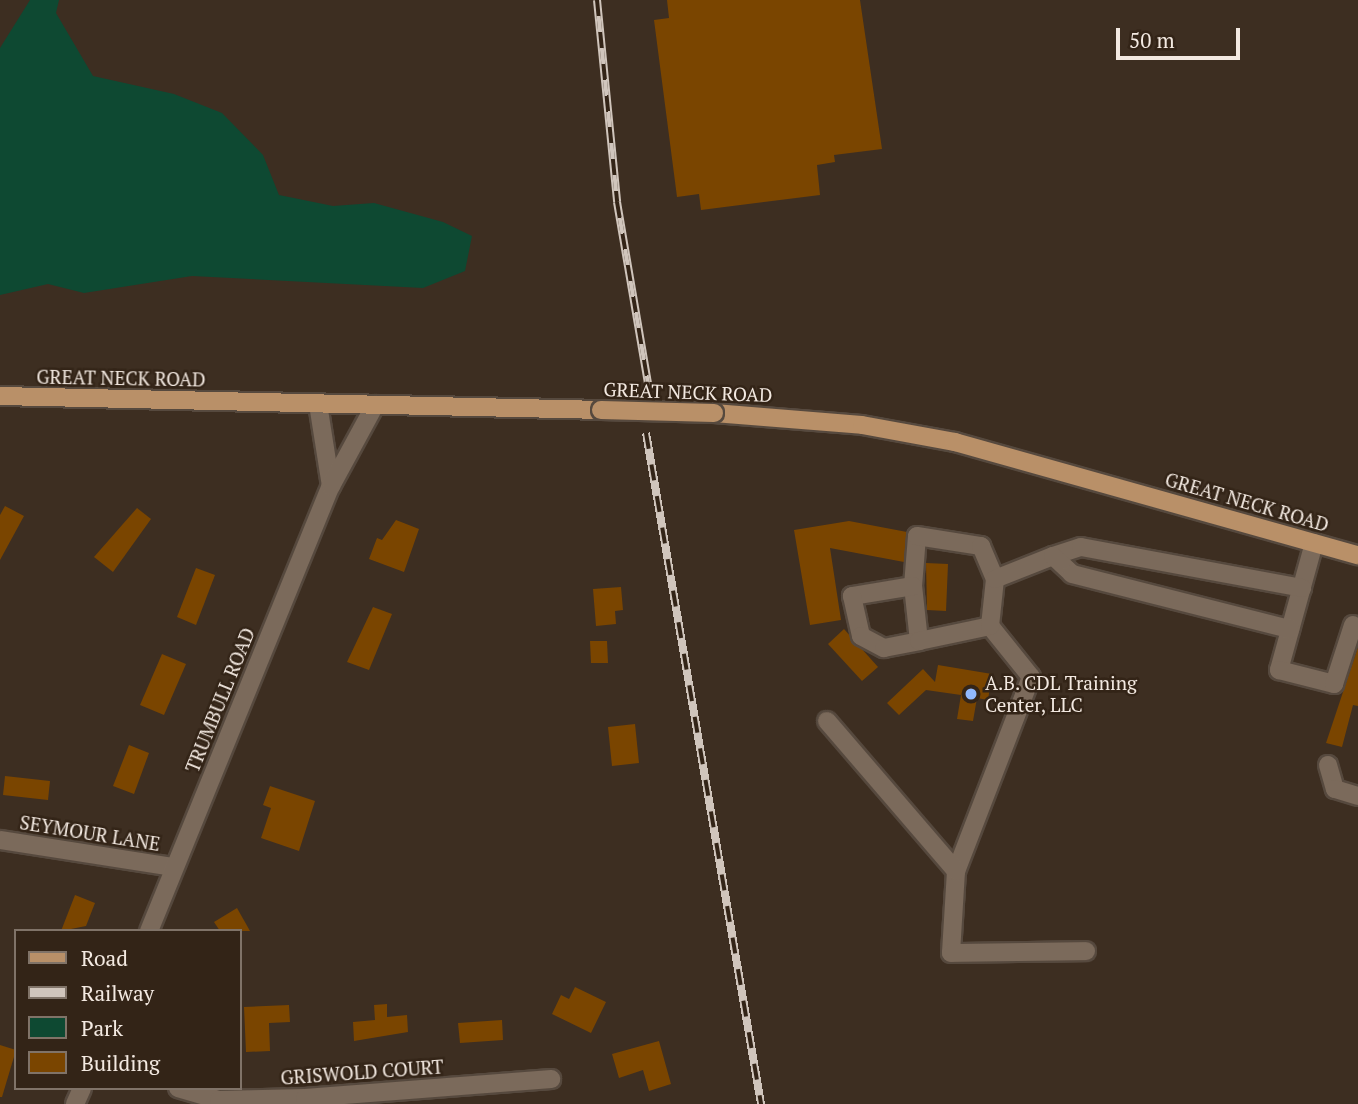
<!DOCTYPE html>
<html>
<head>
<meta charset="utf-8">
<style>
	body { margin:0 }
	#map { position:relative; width:1358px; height:1104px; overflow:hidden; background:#3d2e21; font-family:"PT Serif",serif }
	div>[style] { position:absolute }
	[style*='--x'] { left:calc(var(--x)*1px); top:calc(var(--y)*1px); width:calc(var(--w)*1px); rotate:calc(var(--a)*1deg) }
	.green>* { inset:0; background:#0e4932 }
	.building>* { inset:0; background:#7a4500 }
	.roads { filter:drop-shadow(2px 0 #56493e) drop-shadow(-2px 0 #56493e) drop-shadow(0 2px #56493e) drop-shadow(0 -2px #56493e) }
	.minor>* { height:18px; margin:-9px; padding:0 9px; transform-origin:9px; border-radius:9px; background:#7b6a5b }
	.major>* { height:18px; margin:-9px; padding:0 9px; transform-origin:9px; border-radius:9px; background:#b99068 }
	.rail>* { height:8px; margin-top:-4px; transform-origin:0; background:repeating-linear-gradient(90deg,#332417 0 16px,#d0c5bc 0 32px); box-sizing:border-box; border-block:2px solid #d0c5bc }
	.bridges { filter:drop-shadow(2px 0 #56493e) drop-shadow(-2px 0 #56493e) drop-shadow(0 2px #56493e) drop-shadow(0 -2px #56493e) }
	.major-bridge>* { height:18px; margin:-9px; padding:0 9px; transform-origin:9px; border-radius:9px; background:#b99068 }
	.dots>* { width:19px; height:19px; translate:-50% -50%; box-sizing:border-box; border:4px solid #332417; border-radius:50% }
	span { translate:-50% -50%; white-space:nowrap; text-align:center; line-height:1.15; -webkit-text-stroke:5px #332417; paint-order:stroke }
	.street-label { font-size:19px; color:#f3e9e1 }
	.poi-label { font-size:19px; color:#f3e9e1 }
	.left { translate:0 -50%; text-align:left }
	.legend { position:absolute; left:14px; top:929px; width:228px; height:161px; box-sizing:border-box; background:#332417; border:2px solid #807368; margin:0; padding:9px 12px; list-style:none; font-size:21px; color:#f3e9e1 }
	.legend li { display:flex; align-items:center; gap:14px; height:35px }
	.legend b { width:35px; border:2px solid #807368 }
	.scale { position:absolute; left:1116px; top:28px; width:124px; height:32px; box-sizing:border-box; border:4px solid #f3e9e1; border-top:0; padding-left:9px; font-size:21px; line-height:24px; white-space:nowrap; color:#f3e9e1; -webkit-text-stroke:5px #332417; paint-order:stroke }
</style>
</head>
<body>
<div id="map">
	<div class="green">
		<i style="clip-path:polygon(30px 0,59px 0,56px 13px,93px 76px,174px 94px,222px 113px,263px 155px,279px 195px,333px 206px,374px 203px,443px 222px,472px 236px,465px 271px,423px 288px,192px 276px,84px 293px,48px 284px,0 295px,0 48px)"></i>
	</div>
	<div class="building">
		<i style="clip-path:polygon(667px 0,860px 0,882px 149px,834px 155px,835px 162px,817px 165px,820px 195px,701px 210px,699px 194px,677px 197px,654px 20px,669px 18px)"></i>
		<i style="clip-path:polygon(5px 506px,24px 516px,0 560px,0 515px)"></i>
		<i style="clip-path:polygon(137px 508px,151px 519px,113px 572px,94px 557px)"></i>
		<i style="clip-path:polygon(396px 520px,419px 529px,404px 572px,369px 559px,377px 538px,382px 540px)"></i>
		<i style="clip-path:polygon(849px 521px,907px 532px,904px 562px,830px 548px,841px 620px,810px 625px,794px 530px)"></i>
		<i style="clip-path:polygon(926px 563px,948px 564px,946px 611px,927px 610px)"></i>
		<i style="clip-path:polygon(196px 568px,215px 575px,196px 625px,177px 617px)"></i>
		<i style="clip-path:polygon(621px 587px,623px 610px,615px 611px,616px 624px,596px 626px,593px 589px)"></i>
		<i style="clip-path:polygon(373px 607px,392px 614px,369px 670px,347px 662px)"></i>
		<i style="clip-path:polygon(844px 629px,878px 667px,862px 681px,828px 644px)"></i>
		<i style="clip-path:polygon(590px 641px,607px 641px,608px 663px,591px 663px)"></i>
		<i style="clip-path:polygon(1358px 647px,1358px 706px,1353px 705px,1342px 747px,1326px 743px)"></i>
		<i style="clip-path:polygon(162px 654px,186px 664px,164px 715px,140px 705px)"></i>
		<i style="clip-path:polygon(938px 665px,992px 674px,988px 700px,977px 698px,973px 721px,957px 719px,961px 695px,926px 690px,899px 715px,887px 703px,923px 669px,935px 682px)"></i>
		<i style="clip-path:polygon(635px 724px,639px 763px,612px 766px,608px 727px)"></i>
		<i style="clip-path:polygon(129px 745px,149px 753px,134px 794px,113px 786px)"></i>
		<i style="clip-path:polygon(5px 776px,50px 781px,48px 800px,3px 795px)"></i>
		<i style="clip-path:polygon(270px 786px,315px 801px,299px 851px,261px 838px,271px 808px,263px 805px)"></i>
		<i style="clip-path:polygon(75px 895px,95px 903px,86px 926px,61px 931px)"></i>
		<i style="clip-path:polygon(237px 908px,250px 931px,220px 931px,214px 922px)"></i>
		<i style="clip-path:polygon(575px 987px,606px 1002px,591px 1033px,552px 1014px,561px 995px,569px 999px)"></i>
		<i style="clip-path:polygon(387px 1004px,387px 1017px,407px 1015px,408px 1032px,354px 1041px,353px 1022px,375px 1020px,374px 1005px)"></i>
		<i style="clip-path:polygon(289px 1005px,290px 1022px,269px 1023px,270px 1051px,246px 1052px,244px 1007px)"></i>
		<i style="clip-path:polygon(502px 1020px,503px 1040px,460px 1043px,458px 1023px)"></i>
		<i style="clip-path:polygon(659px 1041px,671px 1084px,649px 1091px,643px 1070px,619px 1078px,612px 1054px)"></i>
		<i style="clip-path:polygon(0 1045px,16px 1050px,2px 1097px,0 1097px)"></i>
	</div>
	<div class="roads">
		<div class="minor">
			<i style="--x:318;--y:404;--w:83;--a:81"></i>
			<i style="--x:1314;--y:543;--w:132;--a:105.4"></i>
			<i style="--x:1279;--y:670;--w:57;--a:14.3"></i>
			<i style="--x:1334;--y:684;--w:62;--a:-72.1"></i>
			<i style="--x:1053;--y:556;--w:29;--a:-18"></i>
			<i style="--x:1081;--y:547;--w:225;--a:10.5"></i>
			<i style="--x:913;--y:586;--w:50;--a:-85.4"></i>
			<i style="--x:917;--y:536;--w:65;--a:8.9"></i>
			<i style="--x:981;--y:546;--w:36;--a:67"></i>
			<i style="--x:990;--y:626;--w:65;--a:51.2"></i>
			<i style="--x:1031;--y:677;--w:208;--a:111.1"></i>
			<i style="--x:956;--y:871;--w:82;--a:93.5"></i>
			<i style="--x:951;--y:953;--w:135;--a:-0.8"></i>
			<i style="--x:919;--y:641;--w:55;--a:-96.2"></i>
			<i style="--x:913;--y:586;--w:62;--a:170.7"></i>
			<i style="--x:852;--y:596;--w:41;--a:77.3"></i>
			<i style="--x:861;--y:636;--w:26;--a:28"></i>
			<i style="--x:884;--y:648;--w:36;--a:-11"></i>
			<i style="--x:919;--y:641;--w:73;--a:-11.9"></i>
			<i style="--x:990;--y:626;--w:47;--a:-83.9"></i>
			<i style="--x:995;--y:579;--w:62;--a:-21.6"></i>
			<i style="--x:1053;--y:556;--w:26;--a:43"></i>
			<i style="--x:1072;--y:574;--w:225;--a:14.2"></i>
			<i style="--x:827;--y:721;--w:198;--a:49.3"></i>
			<i style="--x:1328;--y:765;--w:25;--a:74"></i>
			<i style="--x:1335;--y:789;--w:24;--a:17"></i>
			<i style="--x:0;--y:840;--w:175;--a:8.9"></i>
			<i style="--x:149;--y:931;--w:481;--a:-67.8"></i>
			<i style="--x:331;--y:486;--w:92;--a:-61.5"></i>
			<i style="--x:178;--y:1088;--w:43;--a:16.3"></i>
			<i style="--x:219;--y:1100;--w:86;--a:-1.3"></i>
			<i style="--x:305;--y:1098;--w:247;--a:-4.4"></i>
			<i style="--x:75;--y:1104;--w:17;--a:-66"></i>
		</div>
		<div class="major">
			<i style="--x:0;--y:396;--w:601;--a:1.33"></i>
			<i style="--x:714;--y:413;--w:148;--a:4.6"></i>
			<i style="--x:862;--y:425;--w:95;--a:10.4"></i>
			<i style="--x:955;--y:442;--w:419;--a:15.7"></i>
		</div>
	</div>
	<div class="rail">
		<i style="--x:597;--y:0;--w:203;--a:84.3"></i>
		<i style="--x:617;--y:202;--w:191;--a:80.3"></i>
		<i style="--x:646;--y:433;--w:681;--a:80.27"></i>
	</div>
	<div class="bridges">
		<div class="major-bridge">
			<i style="--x:601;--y:410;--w:113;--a:1.5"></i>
		</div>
	</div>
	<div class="dots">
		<i style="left:971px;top:694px;background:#90b8fd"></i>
	</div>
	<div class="street-label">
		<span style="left:121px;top:378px;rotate:1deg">GREAT NECK ROAD</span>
		<span style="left:688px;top:392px;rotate:2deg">GREAT NECK ROAD</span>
		<span style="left:1247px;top:502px;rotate:16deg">GREAT NECK ROAD</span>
		<span style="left:220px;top:700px;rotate:-68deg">TRUMBULL ROAD</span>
		<span style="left:90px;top:833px;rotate:9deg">SEYMOUR LANE</span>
		<span style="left:362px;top:1072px;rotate:-4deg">GRISWOLD COURT</span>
	</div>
	<div class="poi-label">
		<span class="left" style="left:985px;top:694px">A.B. CDL Training<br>Center, LLC</span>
	</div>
	<ul class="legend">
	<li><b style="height:9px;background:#b99068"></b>Road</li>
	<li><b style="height:9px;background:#d0c5bc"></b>Railway</li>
	<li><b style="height:19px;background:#0e4932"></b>Park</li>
	<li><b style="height:19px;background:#7a4500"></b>Building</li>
	</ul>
	<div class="scale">50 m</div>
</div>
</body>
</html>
